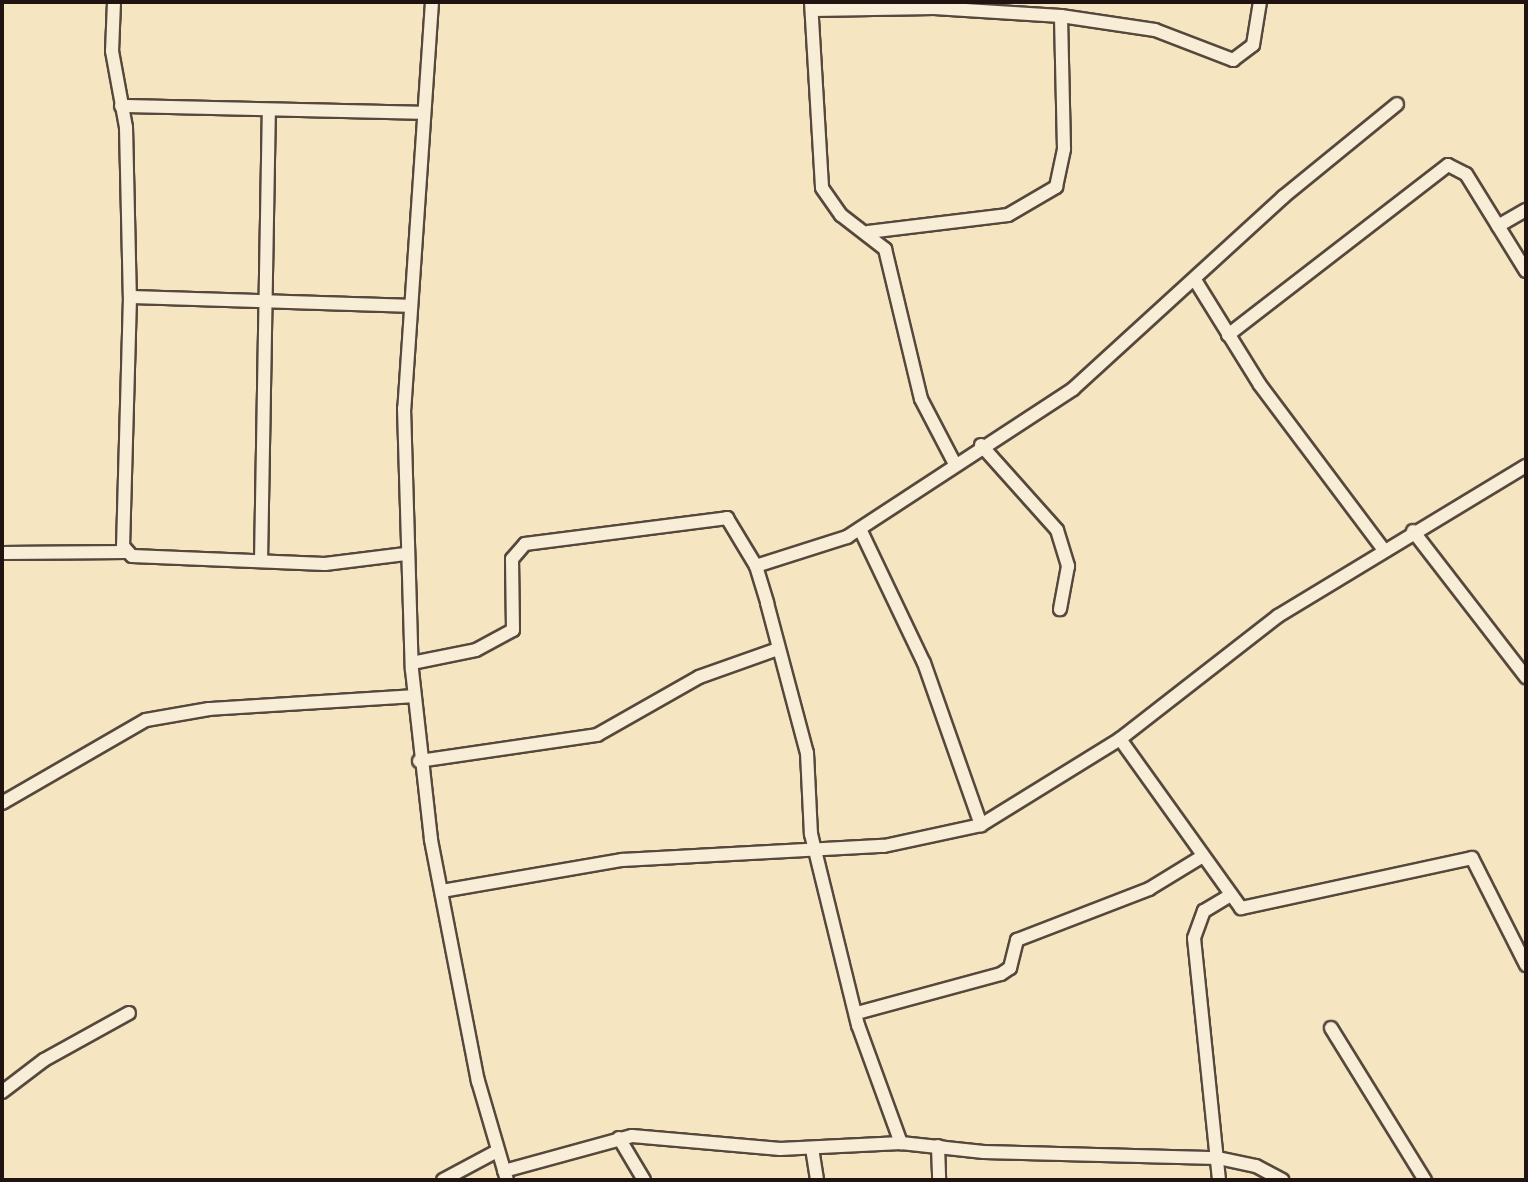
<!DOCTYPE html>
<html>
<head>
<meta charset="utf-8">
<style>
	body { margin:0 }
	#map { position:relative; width:1528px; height:1182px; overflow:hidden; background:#f5e5c1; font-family:"IM FELL Great Primer",serif }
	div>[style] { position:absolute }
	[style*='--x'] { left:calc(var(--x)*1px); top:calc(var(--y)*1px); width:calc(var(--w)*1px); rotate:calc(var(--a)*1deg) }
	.roads { filter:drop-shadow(2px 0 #56483c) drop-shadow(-2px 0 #56483c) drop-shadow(0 2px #56483c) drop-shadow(0 -2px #56483c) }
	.minor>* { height:12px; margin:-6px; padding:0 6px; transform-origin:6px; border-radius:6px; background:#f8eed7 }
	span { translate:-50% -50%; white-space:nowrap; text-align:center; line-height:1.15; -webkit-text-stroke:5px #f8eed7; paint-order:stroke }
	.frame { position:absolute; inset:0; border:4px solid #211410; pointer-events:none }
</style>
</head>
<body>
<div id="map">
	<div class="roads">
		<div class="minor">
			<i style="--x:114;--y:2;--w:49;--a:92.3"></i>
			<i style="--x:112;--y:51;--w:77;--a:79.6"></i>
			<i style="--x:126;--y:127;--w:170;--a:88.7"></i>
			<i style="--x:130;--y:297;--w:249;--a:91.6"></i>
			<i style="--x:123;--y:546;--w:13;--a:48"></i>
			<i style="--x:132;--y:556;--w:193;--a:2.4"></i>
			<i style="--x:325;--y:564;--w:81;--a:-7.1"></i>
			<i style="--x:432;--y:2;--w:407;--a:93.9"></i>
			<i style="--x:404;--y:408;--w:262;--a:88.3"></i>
			<i style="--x:412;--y:670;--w:171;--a:83.6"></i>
			<i style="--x:431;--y:840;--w:246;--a:79"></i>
			<i style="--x:478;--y:1081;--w:103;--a:73.7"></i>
			<i style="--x:811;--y:2;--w:186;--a:86.6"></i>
			<i style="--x:822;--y:188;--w:33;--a:55"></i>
			<i style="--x:841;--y:215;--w:56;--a:37.7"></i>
			<i style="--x:885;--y:249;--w:154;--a:76.5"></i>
			<i style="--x:921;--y:399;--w:71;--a:62.4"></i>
			<i style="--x:813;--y:10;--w:121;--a:-0.9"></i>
			<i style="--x:934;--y:8;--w:127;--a:3.6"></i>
			<i style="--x:1061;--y:16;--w:95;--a:8.5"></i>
			<i style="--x:1155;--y:30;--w:84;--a:21"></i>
			<i style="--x:1233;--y:60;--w:25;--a:-37"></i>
			<i style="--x:1253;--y:45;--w:44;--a:-80.8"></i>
			<i style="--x:121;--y:106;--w:303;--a:1.3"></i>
			<i style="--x:1498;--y:226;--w:32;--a:-30"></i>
			<i style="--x:868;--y:232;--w:141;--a:-6.9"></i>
			<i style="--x:1008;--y:215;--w:56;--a:-30.3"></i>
			<i style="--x:1056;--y:187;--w:39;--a:-78"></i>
			<i style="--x:1064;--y:149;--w:133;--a:-91.3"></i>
			<i style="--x:1195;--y:280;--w:123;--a:58.2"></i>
			<i style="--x:1260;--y:385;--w:205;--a:53.1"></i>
			<i style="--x:130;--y:297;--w:279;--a:1.8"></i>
			<i style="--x:1228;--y:335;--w:278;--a:-37.7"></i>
			<i style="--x:1448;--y:165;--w:20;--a:27"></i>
			<i style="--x:1466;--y:174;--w:114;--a:58.3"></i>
			<i style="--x:981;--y:445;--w:114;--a:48.2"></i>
			<i style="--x:1057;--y:530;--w:38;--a:73"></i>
			<i style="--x:1068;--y:566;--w:44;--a:100.5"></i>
			<i style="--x:860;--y:529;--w:148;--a:64.5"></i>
			<i style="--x:924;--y:663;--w:172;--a:70.6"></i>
			<i style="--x:1413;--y:531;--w:185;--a:52.3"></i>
			<i style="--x:2;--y:553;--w:125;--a:-0.5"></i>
			<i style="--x:261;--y:561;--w:449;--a:-89"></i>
			<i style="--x:756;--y:566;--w:96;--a:-17.7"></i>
			<i style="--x:847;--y:537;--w:270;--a:-33.2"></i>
			<i style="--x:1073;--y:389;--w:285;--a:-42.4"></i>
			<i style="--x:1283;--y:197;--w:147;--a:-39.2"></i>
			<i style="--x:412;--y:663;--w:65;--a:-11.5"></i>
			<i style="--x:476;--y:650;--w:42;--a:-28.4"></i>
			<i style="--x:513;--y:630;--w:71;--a:-90.8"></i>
			<i style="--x:512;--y:559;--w:20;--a:-49"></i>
			<i style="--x:525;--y:544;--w:204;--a:-7.3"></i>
			<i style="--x:727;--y:518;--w:56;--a:58.9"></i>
			<i style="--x:756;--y:566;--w:39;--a:73"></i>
			<i style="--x:767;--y:603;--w:155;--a:75.1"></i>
			<i style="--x:807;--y:753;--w:81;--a:87.2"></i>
			<i style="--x:811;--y:834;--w:197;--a:76.2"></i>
			<i style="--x:858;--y:1025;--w:126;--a:70"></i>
			<i style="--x:1120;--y:739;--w:208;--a:54.4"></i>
			<i style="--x:1241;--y:908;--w:236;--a:-12.2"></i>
			<i style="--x:1472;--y:858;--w:120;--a:63.2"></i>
			<i style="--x:419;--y:761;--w:180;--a:-8.3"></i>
			<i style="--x:597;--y:735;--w:117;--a:-29.6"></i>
			<i style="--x:699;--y:677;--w:84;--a:-19.5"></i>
			<i style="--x:2;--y:803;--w:166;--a:-30"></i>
			<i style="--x:146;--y:720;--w:64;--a:-9.9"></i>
			<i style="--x:209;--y:709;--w:205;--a:-3.6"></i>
			<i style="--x:442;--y:891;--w:183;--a:-9.8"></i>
			<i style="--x:622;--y:860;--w:262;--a:-3.1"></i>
			<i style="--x:884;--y:846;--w:99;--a:-12.2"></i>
			<i style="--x:981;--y:825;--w:163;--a:-31.7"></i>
			<i style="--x:1120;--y:739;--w:200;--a:-37.9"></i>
			<i style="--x:1278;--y:616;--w:290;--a:-31.2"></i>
			<i style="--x:857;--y:1013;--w:149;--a:-15.2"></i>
			<i style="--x:1001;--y:974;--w:11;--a:-34"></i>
			<i style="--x:1010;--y:968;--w:29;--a:-76"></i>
			<i style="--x:1017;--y:940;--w:142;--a:-21.1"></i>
			<i style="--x:1149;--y:889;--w:63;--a:-31.4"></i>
			<i style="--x:1331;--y:1028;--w:179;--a:58.3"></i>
			<i style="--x:2;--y:1092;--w:53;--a:-37.3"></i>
			<i style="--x:44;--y:1060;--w:97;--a:-28.9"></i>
			<i style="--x:619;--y:1138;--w:49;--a:59.2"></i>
			<i style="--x:938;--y:1146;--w:34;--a:88"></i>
			<i style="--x:812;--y:1148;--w:32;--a:81"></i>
			<i style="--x:504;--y:1171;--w:133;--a:-15.3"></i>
			<i style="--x:632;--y:1136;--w:149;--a:5"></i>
			<i style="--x:780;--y:1149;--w:121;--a:-2.8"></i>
			<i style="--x:901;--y:1143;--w:83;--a:6.2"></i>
			<i style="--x:984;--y:1152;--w:234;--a:1.5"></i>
			<i style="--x:1218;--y:1158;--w:39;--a:12"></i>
			<i style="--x:1256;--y:1166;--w:30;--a:28"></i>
			<i style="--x:443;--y:1180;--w:61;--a:-28.2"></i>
			<i style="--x:1219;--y:1180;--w:243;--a:-95.9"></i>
			<i style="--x:1194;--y:938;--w:29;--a:-70"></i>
			<i style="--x:1204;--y:911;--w:29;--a:-31"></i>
		</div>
	</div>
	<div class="frame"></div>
</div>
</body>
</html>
